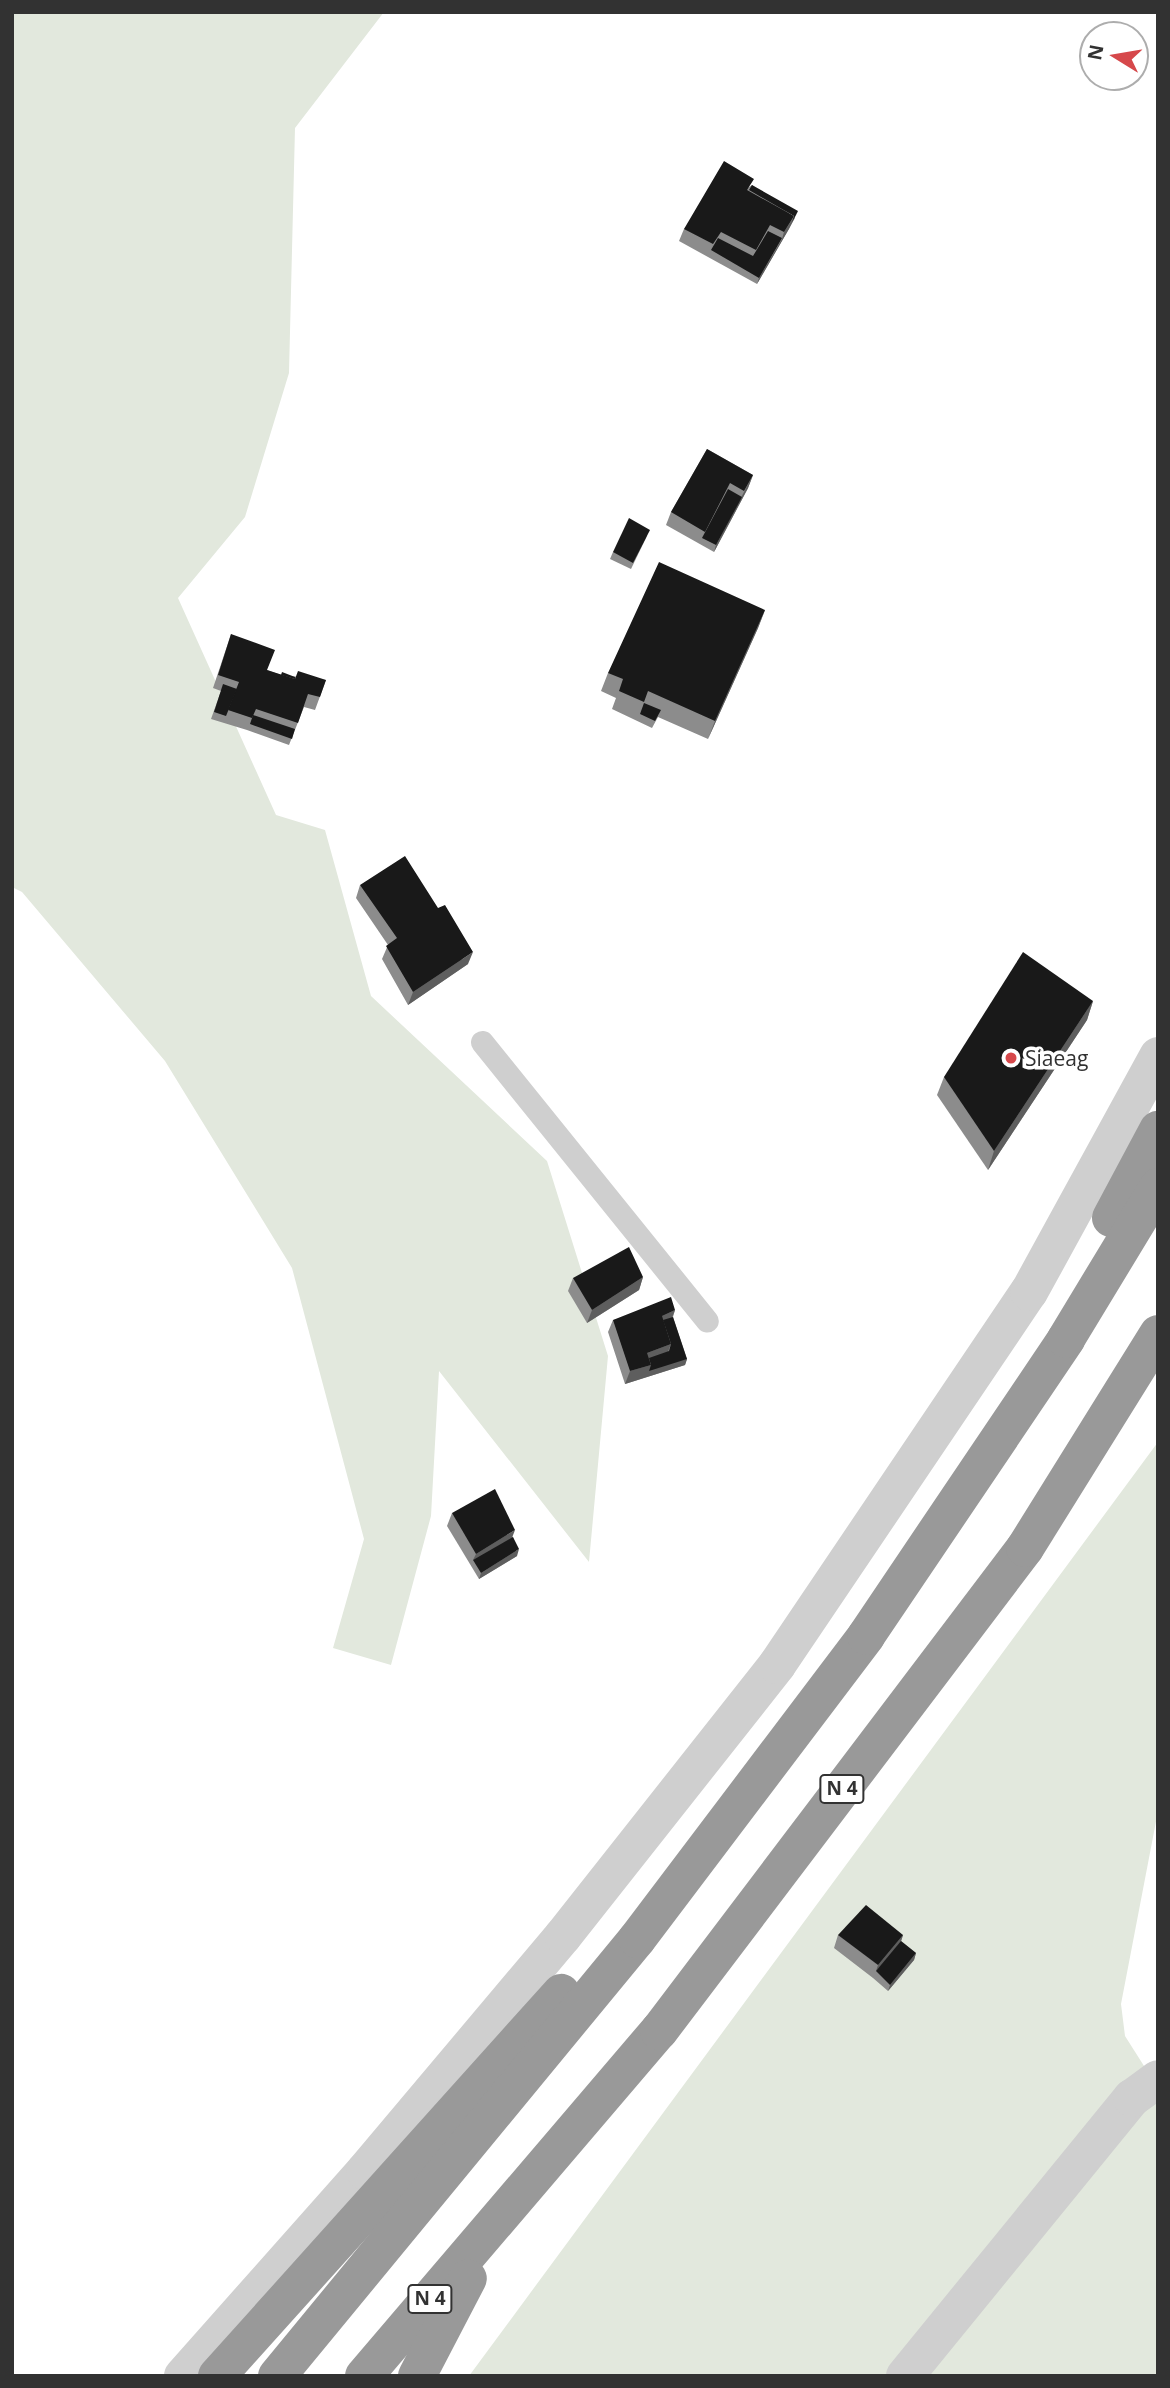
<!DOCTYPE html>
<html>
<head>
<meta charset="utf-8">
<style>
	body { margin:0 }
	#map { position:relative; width:1170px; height:2388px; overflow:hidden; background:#fff; font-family:"Open Sans",sans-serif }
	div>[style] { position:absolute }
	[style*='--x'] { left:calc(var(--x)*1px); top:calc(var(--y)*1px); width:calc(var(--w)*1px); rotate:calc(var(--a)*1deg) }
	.green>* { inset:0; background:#e2e8dd }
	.lane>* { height:23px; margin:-11.5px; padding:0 11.5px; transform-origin:11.5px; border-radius:11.5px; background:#cfcfcf }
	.street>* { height:38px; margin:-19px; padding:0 19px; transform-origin:19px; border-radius:19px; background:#cfcfcf }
	.highway>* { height:38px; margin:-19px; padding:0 19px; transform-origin:19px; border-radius:19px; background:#999 }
	.wall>* { inset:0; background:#8c8c8c }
	.shaded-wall>* { inset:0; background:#5e5e5e }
	.building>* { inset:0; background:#191919 }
	.dots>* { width:19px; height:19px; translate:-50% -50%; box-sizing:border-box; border:4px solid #fff; border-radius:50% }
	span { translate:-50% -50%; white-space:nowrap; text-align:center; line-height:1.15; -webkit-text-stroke:7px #fff; paint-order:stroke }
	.shield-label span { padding:2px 5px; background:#fff; border:2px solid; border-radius:5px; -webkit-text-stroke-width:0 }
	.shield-label { font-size:19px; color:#323232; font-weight:700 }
	.poi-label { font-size:21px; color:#323232 }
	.left { translate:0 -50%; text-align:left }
	.frame { position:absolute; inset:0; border:14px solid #323232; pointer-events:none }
	.north { position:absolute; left:1079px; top:21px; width:70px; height:70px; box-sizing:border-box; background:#fff; border:2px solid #adadad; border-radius:50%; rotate:281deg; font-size:19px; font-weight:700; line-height:28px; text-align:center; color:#323232 }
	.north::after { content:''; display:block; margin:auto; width:24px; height:32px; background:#d6484b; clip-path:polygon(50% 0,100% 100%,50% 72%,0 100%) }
</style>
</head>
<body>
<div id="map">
	<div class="green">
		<i style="clip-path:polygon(12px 12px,384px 12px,295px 128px,289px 373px,245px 517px,178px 598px,276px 815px,325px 830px,371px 996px,547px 1161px,608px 1356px,589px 1562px,439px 1371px,431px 1516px,391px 1665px,333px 1648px,364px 1539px,292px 1268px,165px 1061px,22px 892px,12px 887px)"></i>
		<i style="clip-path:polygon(1158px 1442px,1158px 1811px,1121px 2004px,1125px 2036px,1158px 2088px,1158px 2376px,469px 2376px)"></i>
	</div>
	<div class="lane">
		<i style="--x:482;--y:1042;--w:358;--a:51.1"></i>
	</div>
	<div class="street">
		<i style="--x:183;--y:2376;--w:274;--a:-48.4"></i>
		<i style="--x:365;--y:2171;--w:307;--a:-49.9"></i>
		<i style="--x:563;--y:1936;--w:345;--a:-51.7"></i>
		<i style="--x:777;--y:1665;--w:450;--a:-56"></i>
		<i style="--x:1029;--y:1292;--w:269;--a:-61.3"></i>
		<i style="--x:905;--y:2376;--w:359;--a:-50.8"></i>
		<i style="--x:1132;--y:2098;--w:32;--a:-36"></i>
	</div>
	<div class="highway">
		<i style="--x:1111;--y:1218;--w:100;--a:-61.9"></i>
		<i style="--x:217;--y:2376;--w:515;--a:-48.07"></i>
		<i style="--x:277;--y:2376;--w:566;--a:-50.52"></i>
		<i style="--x:637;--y:1939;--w:380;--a:-52.9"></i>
		<i style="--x:866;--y:1636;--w:358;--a:-56"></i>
		<i style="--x:1066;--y:1339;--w:178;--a:-58.8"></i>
		<i style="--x:364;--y:2376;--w:454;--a:-49.5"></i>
		<i style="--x:659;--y:2031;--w:606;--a:-52.85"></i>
		<i style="--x:1025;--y:1548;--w:252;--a:-58.1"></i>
		<i style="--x:417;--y:2376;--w:110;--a:-62.5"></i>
	</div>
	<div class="wall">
		<i style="clip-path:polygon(752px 185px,795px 218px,757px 284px,679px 241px,684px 229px)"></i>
		<i style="clip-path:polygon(707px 449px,753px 475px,748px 488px,714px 552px,666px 525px,671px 512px)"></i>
		<i style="clip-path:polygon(647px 536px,631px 569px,610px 559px,613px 552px)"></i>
		<i style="clip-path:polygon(765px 610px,758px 628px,708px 739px,658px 717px,652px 728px,612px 709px,616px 698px,601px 691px,608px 673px)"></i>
		<i style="clip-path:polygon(231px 634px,267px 670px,281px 675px,326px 680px,315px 710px,304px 707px,289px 745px,247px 730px,211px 719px,221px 691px,213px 688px)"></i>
		<i style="clip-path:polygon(360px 885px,468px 964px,408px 1005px,382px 959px,388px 945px,356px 898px)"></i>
		<i style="clip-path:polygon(1093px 1001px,1087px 1020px,988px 1170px,937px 1095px,944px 1077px)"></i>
		<i style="clip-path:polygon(643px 1277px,639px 1290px,587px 1323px,568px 1291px,573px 1278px)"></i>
		<i style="clip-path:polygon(675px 1310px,673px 1317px,687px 1359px,685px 1365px,625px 1384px,608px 1332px,613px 1320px)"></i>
		<i style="clip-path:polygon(452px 1513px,513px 1537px,517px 1556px,479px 1579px,447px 1526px)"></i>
		<i style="clip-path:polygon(838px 1935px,903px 1935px,901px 1941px,916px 1953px,914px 1960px,888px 1991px,873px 1978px,834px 1948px)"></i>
	</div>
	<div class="shaded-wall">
		<i style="clip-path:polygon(798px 211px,789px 229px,757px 284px,759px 278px,782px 239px,784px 232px)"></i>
		<i style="clip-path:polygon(753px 475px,748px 488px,714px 552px,716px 545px)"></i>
		<i style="clip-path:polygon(765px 610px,758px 628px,708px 739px,715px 721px)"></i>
		<i style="clip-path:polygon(473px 952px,468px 964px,408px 1005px,413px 992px)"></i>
		<i style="clip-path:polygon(1093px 1001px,1087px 1020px,988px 1170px,994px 1151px)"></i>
		<i style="clip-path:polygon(643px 1277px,639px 1290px,587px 1323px,592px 1310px)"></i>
		<i style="clip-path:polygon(675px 1310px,670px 1323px,661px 1327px,662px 1316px)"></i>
		<i style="clip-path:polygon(671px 1344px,666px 1357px,647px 1364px,647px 1353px)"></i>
		<i style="clip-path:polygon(687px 1359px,685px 1365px,625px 1384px,630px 1371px,651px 1365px)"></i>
		<i style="clip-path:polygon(515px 1530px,510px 1543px,473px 1560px,476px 1554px)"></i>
		<i style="clip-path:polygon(519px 1549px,517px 1556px,479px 1579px,481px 1573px)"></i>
		<i style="clip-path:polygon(903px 1935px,899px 1948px,876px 1971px,878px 1965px)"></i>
		<i style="clip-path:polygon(916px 1953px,914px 1960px,888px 1991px,890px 1985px)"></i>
	</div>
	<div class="building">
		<i style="clip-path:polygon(724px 161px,754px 179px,747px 190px,794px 216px,784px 232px,770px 225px,756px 250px,721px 232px,713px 244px,684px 229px)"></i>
		<i style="clip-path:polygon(752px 185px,798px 211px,792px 222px,794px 216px,749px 190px)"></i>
		<i style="clip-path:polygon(768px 231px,782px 238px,759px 278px,711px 250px,718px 238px,753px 256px)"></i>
		<i style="clip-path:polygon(707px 449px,753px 475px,744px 491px,730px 483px,705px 532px,671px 512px)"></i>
		<i style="clip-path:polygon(728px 489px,742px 497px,716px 545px,702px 538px)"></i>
		<i style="clip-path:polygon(629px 518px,650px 530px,633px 563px,613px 552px)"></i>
		<i style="clip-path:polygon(659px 562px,765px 610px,715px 721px,648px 691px,644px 702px,619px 691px,623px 679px,608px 673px)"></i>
		<i style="clip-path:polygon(231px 634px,275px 650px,267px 670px,295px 679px,298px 671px,326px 680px,320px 697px,308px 694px,298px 723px,256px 709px,252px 718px,228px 710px,239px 682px,218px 675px)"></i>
		<i style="clip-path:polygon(282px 672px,295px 677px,295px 679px,281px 675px)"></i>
		<i style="clip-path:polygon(223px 684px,237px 689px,226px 716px,214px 712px)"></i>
		<i style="clip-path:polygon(644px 703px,661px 710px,655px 721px,640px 714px)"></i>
		<i style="clip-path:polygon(253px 715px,295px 729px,292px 739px,250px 724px)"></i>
		<i style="clip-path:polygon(405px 856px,438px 908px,445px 905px,473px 952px,413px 992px,386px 946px,397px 938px,360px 885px)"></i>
		<i style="clip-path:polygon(1023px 952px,1093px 1001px,994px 1151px,944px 1077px)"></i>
		<i style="clip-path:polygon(629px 1247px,643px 1277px,592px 1310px,573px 1278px)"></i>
		<i style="clip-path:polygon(671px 1297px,675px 1310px,662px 1316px,671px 1344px,647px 1353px,651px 1365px,630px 1371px,613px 1320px)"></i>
		<i style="clip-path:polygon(673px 1317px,687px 1359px,649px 1371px,651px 1365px,649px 1358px,669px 1351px,671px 1344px,663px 1320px)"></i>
		<i style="clip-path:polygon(495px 1489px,515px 1530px,476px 1554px,452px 1513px)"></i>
		<i style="clip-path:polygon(513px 1537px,519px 1549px,481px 1573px,473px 1560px)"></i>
		<i style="clip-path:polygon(866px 1905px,903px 1935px,878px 1965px,838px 1935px)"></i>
		<i style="clip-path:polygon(901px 1941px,916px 1953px,890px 1985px,876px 1971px)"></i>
	</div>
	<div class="dots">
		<i style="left:1011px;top:1058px;background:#d6484b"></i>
	</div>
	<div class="shield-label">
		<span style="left:842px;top:1789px">N 4</span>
		<span style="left:430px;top:2299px">N 4</span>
	</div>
	<div class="poi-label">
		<span class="left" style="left:1025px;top:1058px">Siaeag</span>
	</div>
	<div class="frame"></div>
	<div class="north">N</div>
</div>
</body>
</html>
